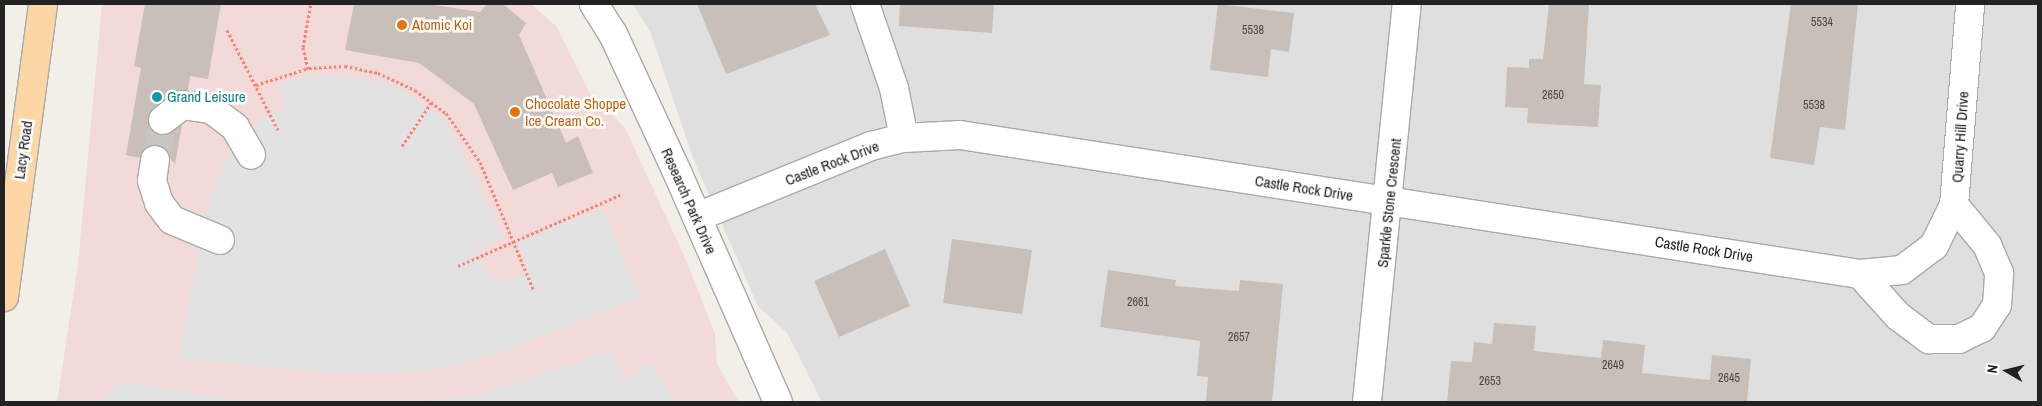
<!DOCTYPE html>
<html>
<head>
<meta charset="utf-8">
<style>
	body { margin:0 }
	#map { position:relative; width:2042px; height:406px; overflow:hidden; background:#f2efe9; font-family:"Archivo Narrow",sans-serif }
	div>[style] { position:absolute }
	[style*='--x'] { left:calc(var(--x)*1px); top:calc(var(--y)*1px); width:calc(var(--w)*1px); rotate:calc(var(--a)*1deg) }
	.residential>* { inset:0; background:#e0dfdf }
	.commercial>* { inset:0; background:#f2dad9 }
	.parking>* { inset:0; background:#e2e2e2 }
	.building>* { inset:0; background:#c7bfb8 }
	.minor-tunnel>* { height:28px; margin-top:-14px; transform-origin:0; background:repeating-linear-gradient(90deg,#c8c6c1 0 28px,transparent 0 42px) }
	.path>* { height:3px; margin-top:-1.5px; transform-origin:0; background:repeating-linear-gradient(90deg,#fa8072 0 2.5px,transparent 0 5px) }
	.roads { filter:drop-shadow(1px 0 #a9a9a9) drop-shadow(-1px 0 #a9a9a9) drop-shadow(0 1px #a9a9a9) drop-shadow(0 -1px #a9a9a9) }
	.minor>* { height:28px; margin:-14px; padding:0 14px; transform-origin:14px; border-radius:14px; background:#fff }
	.major>* { height:28px; margin:-14px; padding:0 14px; transform-origin:14px; border-radius:14px; background:#fcd6a4 }
	.dots>* { width:14px; height:14px; translate:-50% -50%; box-sizing:border-box; border:2px solid #fff; border-radius:50% }
	span { translate:-50% -50%; white-space:nowrap; text-align:center; line-height:1.15; -webkit-text-stroke:5px #fff; paint-order:stroke }
	.number-label { font-size:12px; color:#4b4948 }
	.number-label span { -webkit-text-stroke-width:0 }
	.food-label { font-size:15px; color:#c56008 }
	.left { translate:0 -50%; text-align:left }
	.culture-label { font-size:15px; color:#0d838f }
	.street-label { font-size:15px; color:#222 }
	.frame { position:absolute; inset:0; border:5px solid #222; pointer-events:none }
	.north { position:absolute; left:1982px; top:346px; width:50px; height:50px; -webkit-text-stroke:4px #fff; paint-order:stroke; rotate:278deg; font-size:14px; font-weight:700; line-height:20px; text-align:center; color:#222 }
	.north::after { content:''; display:block; margin:auto; width:18px; height:22px; background:#222; clip-path:polygon(50% 0,100% 100%,50% 72%,0 100%) }
</style>
</head>
<body>
<div id="map">
	<div class="residential">
		<i style="clip-path:polygon(633px 4px,2038px 4px,2038px 402px,822px 402px,787px 333px,758px 306px,693px 158px,650px 31px)"></i>
	</div>
	<div class="commercial">
		<i style="clip-path:polygon(102px 4px,531px 4px,557px 27px,591px 95px,625px 128px,687px 262px,715px 334px,717px 364px,739px 402px,57px 402px,78px 264px)"></i>
	</div>
	<div class="parking">
		<i style="clip-path:polygon(310px 75px,351px 76px,394px 85px,445px 119px,503px 236px,475px 251px,485px 272px,501px 282px,529px 275px,519px 242px,602px 208px,641px 297px,501px 352px,460px 365px,404px 373px,333px 373px,178px 359px,206px 212px,230px 150px,248px 127px,286px 107px,277px 85px)"></i>
		<i style="clip-path:polygon(611px 350px,626px 379px,652px 361px,673px 402px,415px 402px,480px 395px)"></i>
		<i style="clip-path:polygon(121px 381px,247px 402px,99px 402px)"></i>
	</div>
	<div class="building">
		<i style="clip-path:polygon(145px 4px,221px 4px,208px 79px,190px 76px,188px 90px,172px 93px,148px 115px,150px 129px,158px 135px,166px 135px,182px 125px,175px 164px,158px 145px,149px 146px,140px 158px,126px 155px,141px 68px,134px 66px)"></i>
		<i style="clip-path:polygon(354px 4px,428px 4px,480px 12px,487px 4px,503px 4px,526px 23px,519px 35px,566px 143px,578px 136px,593px 173px,558px 187px,552px 173px,513px 190px,474px 104px,419px 63px,345px 50px)"></i>
		<i style="clip-path:polygon(697px 4px,815px 4px,830px 35px,726px 74px)"></i>
		<i style="clip-path:polygon(900px 4px,994px 4px,992px 33px,899px 26px)"></i>
		<i style="clip-path:polygon(1218px 4px,1294px 13px,1289px 52px,1271px 49px,1268px 77px,1210px 70px)"></i>
		<i style="clip-path:polygon(1549px 4px,1589px 4px,1584px 84px,1601px 85px,1598px 127px,1527px 123px,1528px 108px,1505px 107px,1507px 67px,1529px 68px,1529px 59px,1543px 59px)"></i>
		<i style="clip-path:polygon(1791px 4px,1858px 4px,1845px 130px,1820px 127px,1814px 165px,1770px 158px)"></i>
		<i style="clip-path:polygon(952px 239px,1032px 250px,1022px 314px,943px 303px)"></i>
		<i style="clip-path:polygon(885px 249px,910px 306px,839px 337px,814px 281px)"></i>
		<i style="clip-path:polygon(1108px 270px,1176px 280px,1175px 286px,1239px 291px,1240px 280px,1283px 284px,1272px 402px,1206px 401px,1208px 377px,1197px 376px,1200px 341px,1100px 327px)"></i>
		<i style="clip-path:polygon(1494px 323px,1536px 326px,1534px 351px,1601px 358px,1603px 340px,1645px 345px,1642px 373px,1710px 380px,1712px 355px,1751px 359px,1747px 402px,1447px 402px,1451px 361px,1472px 362px,1474px 342px,1492px 344px)"></i>
	</div>
	<div class="minor-tunnel">
		<i style="--x:155;--y:160;--w:41;--a:-78.7"></i>
	</div>
	<div class="path">
		<i style="--x:227;--y:30;--w:112;--a:63"></i>
		<i style="--x:308;--y:69;--w:23;--a:-103"></i>
		<i style="--x:303;--y:47;--w:44;--a:-79.5"></i>
		<i style="--x:256;--y:85;--w:56;--a:-17.8"></i>
		<i style="--x:309;--y:68;--w:36;--a:-3"></i>
		<i style="--x:345;--y:66;--w:34;--a:12"></i>
		<i style="--x:378;--y:73;--w:41;--a:24.7"></i>
		<i style="--x:415;--y:90;--w:39;--a:37"></i>
		<i style="--x:446;--y:113;--w:60;--a:55.2"></i>
		<i style="--x:480;--y:162;--w:140;--a:67.3"></i>
		<i style="--x:402;--y:146;--w:52;--a:-56"></i>
		<i style="--x:458;--y:266;--w:177;--a:-23.7"></i>
	</div>
	<div class="roads">
		<div class="minor">
			<i style="--x:594;--y:4;--w:36;--a:58"></i>
			<i style="--x:613;--y:34;--w:152;--a:65.1"></i>
			<i style="--x:677;--y:172;--w:251;--a:66.3"></i>
			<i style="--x:865;--y:4;--w:89;--a:71"></i>
			<i style="--x:894;--y:88;--w:51;--a:78.7"></i>
			<i style="--x:163;--y:120;--w:24;--a:-38"></i>
			<i style="--x:182;--y:105;--w:29;--a:8"></i>
			<i style="--x:211;--y:109;--w:30;--a:37"></i>
			<i style="--x:235;--y:127;--w:32;--a:60"></i>
			<i style="--x:155;--y:160;--w:21;--a:98"></i>
			<i style="--x:152;--y:181;--w:23;--a:72"></i>
			<i style="--x:159;--y:203;--w:21;--a:53"></i>
			<i style="--x:172;--y:220;--w:52;--a:22.6"></i>
			<i style="--x:697;--y:217;--w:188;--a:-22.2"></i>
			<i style="--x:871;--y:146;--w:34;--a:-14"></i>
			<i style="--x:904;--y:138;--w:56;--a:-3.1"></i>
			<i style="--x:960;--y:135;--w:911;--a:8.78"></i>
			<i style="--x:1860;--y:274;--w:42;--a:-5.4"></i>
			<i style="--x:1902;--y:270;--w:40;--a:-37"></i>
			<i style="--x:1934;--y:246;--w:46;--a:-64"></i>
			<i style="--x:1954;--y:205;--w:202;--a:-85.4"></i>
			<i style="--x:1860;--y:274;--w:57;--a:47.9"></i>
			<i style="--x:1898;--y:316;--w:39;--a:37"></i>
			<i style="--x:1929;--y:339;--w:30;--a:0"></i>
			<i style="--x:1959;--y:339;--w:25;--a:-26"></i>
			<i style="--x:1982;--y:328;--w:27;--a:-57"></i>
			<i style="--x:1997;--y:305;--w:32;--a:-86"></i>
			<i style="--x:1999;--y:273;--w:30;--a:-113"></i>
			<i style="--x:1987;--y:245;--w:52;--a:-129.5"></i>
			<i style="--x:1367;--y:402;--w:400;--a:-84.3"></i>
		</div>
		<div class="major">
			<i style="--x:4;--y:297;--w:296;--a:-82.4"></i>
		</div>
	</div>
	<div class="dots">
		<i style="left:402px;top:25px;background:#e8710a"></i>
		<i style="left:157px;top:97px;background:#0f9aa8"></i>
		<i style="left:515px;top:112px;background:#e8710a"></i>
	</div>
	<div class="number-label">
		<span style="left:1822px;top:23px">5534</span>
		<span style="left:1253px;top:31px">5538</span>
		<span style="left:1553px;top:96px">2650</span>
		<span style="left:1814px;top:106px">5538</span>
		<span style="left:1138px;top:303px">2661</span>
		<span style="left:1239px;top:338px">2657</span>
		<span style="left:1613px;top:366px">2649</span>
		<span style="left:1729px;top:379px">2645</span>
		<span style="left:1490px;top:382px">2653</span>
	</div>
	<div class="food-label">
		<span class="left" style="left:412px;top:25px">Atomic Koi</span>
		<span class="left" style="left:525px;top:112px">Chocolate Shoppe<br>Ice Cream Co.</span>
	</div>
	<div class="culture-label">
		<span class="left" style="left:167px;top:97px">Grand Leisure</span>
	</div>
	<div class="street-label">
		<span style="left:1960px;top:137px;rotate:-86deg">Quarry Hill Drive</span>
		<span style="left:23px;top:150px;rotate:-82deg">Lacy Road</span>
		<span style="left:832px;top:163px;rotate:-21deg">Castle Rock Drive</span>
		<span style="left:1304px;top:188px;rotate:9deg">Castle Rock Drive</span>
		<span style="left:689px;top:201px;rotate:66deg">Research Park Drive</span>
		<span style="left:1389px;top:203px;rotate:-84deg">Sparkle Stone Crescent</span>
		<span style="left:1704px;top:249px;rotate:9deg">Castle Rock Drive</span>
	</div>
	<div class="frame"></div>
	<div class="north">N</div>
</div>
</body>
</html>
